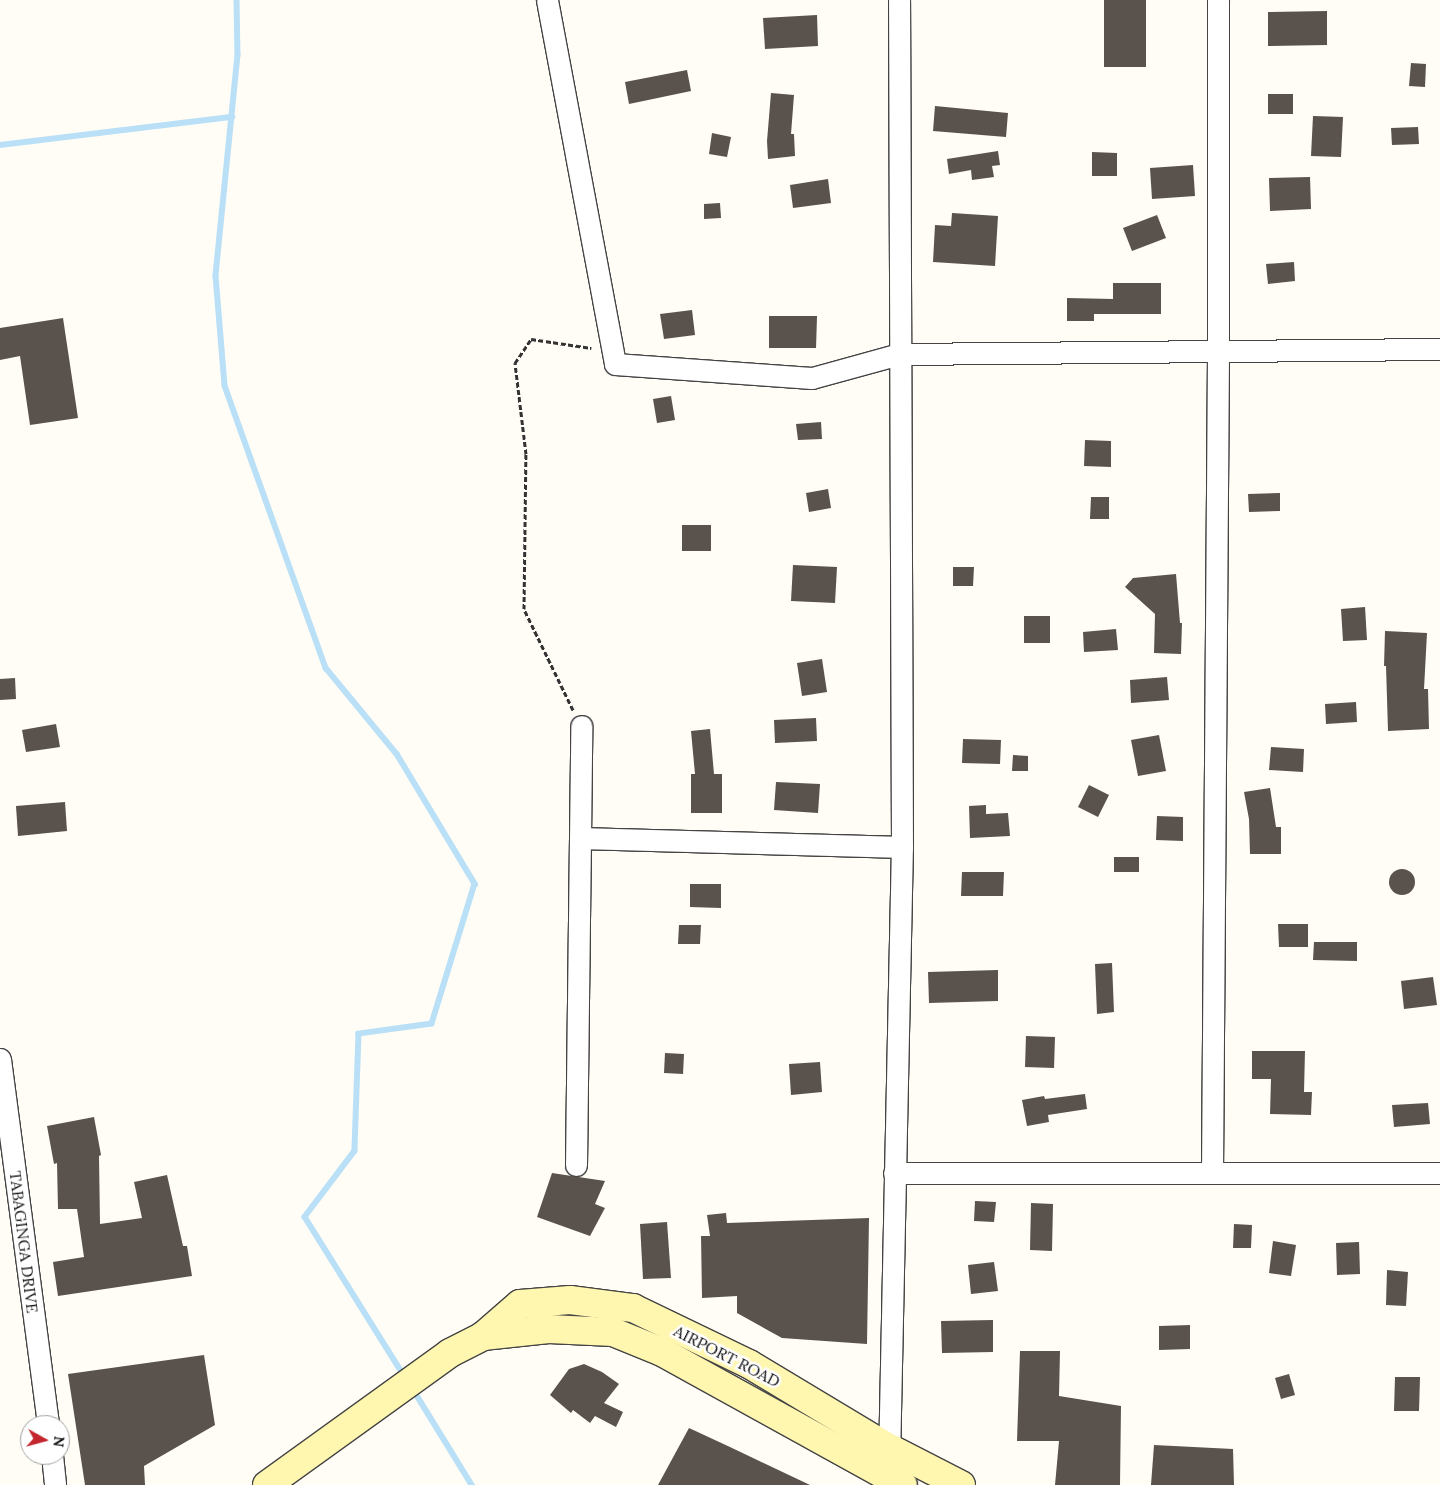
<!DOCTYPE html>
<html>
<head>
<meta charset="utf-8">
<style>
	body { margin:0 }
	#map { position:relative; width:1440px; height:1485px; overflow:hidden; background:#fffdf5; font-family:Lora,serif }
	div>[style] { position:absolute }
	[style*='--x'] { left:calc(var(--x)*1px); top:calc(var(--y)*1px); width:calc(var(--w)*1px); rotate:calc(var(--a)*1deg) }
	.stream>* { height:5.5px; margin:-2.75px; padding:0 2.75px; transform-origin:2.75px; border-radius:2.75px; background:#b9e0f7 }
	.building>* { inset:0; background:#5a524d }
	.round { border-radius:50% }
	.path>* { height:3px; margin-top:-1.5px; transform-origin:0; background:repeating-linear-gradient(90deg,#333 0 5px,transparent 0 7.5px) }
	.roads { filter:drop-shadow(1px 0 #444) drop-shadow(-1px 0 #444) drop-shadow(0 1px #444) drop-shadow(0 -1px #444) }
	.street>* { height:21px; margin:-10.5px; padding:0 10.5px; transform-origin:10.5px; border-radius:10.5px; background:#fff }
	.secondary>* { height:28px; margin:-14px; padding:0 14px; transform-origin:14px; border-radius:14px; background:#fff6b0 }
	span { translate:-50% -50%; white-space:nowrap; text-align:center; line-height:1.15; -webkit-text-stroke:5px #fff; paint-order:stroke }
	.street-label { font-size:16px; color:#111 }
	.north { position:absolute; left:20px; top:1415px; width:50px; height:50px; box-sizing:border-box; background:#fff; border:1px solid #a0a0a0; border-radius:50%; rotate:97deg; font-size:14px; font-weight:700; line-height:20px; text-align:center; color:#111 }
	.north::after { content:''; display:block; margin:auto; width:18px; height:22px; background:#c4262e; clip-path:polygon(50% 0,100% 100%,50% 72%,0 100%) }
</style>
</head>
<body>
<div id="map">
	<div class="stream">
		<i style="--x:237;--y:0;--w:55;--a:89"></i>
		<i style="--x:238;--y:55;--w:222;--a:95.7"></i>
		<i style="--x:216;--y:276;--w:110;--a:85.3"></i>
		<i style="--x:225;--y:386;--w:300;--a:70.3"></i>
		<i style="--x:326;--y:668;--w:112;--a:50.5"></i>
		<i style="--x:397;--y:754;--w:152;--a:59"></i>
		<i style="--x:475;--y:884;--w:146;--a:107.1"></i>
		<i style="--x:432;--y:1024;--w:74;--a:172.2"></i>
		<i style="--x:359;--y:1034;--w:117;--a:92"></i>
		<i style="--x:355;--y:1151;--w:83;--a:127.1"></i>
		<i style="--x:305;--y:1217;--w:189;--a:58"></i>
		<i style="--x:0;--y:145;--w:234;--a:-6.9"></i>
		<i style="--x:413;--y:1389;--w:113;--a:58.4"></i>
	</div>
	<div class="building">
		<i style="clip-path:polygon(1104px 0,1146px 0,1146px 67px,1104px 67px)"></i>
		<i style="clip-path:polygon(1327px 11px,1327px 45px,1268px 46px,1268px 12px)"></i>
		<i style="clip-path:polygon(817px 15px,818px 46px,765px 49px,763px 18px)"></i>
		<i style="clip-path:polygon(1411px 63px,1426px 64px,1425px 87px,1409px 86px)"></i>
		<i style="clip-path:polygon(687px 70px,691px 91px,629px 104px,625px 82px)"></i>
		<i style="clip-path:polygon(771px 93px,794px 95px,791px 134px,794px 134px,795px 156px,768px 159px,767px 141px)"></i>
		<i style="clip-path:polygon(1268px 94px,1293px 94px,1293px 114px,1268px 114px)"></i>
		<i style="clip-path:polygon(935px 106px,1008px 113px,1006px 137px,933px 131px)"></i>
		<i style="clip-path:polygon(1313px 116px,1343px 117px,1341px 157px,1311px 156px)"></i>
		<i style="clip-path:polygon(1418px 127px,1419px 144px,1392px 145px,1391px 128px)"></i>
		<i style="clip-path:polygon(712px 133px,731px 137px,727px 157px,709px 154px)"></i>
		<i style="clip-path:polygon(998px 151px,1000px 165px,992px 166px,994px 177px,972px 180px,971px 170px,949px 174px,947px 159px)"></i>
		<i style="clip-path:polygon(1092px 152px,1117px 153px,1117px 176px,1092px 176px)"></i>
		<i style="clip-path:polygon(1193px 165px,1195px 196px,1152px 199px,1150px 168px)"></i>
		<i style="clip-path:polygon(1310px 177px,1311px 209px,1270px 211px,1269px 178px)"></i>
		<i style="clip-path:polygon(828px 179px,831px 203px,793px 208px,790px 185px)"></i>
		<i style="clip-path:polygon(720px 203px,721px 218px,704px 219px,704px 204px)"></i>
		<i style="clip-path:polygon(952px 213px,998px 216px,995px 266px,933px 262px,935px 225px,951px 226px)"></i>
		<i style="clip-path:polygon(1157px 215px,1166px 238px,1132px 251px,1123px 228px)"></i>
		<i style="clip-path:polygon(1294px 262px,1295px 281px,1268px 284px,1266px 264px)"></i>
		<i style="clip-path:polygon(1113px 283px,1161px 283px,1161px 314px,1094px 314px,1094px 321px,1067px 321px,1067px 298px,1113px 299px)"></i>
		<i style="clip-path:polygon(692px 310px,695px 335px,664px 339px,660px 314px)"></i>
		<i style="clip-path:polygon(769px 316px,817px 316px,816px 348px,769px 348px)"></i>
		<i style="clip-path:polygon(63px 318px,78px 418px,30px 425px,20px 356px,0 360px,0 328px)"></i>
		<i style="clip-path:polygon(671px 396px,675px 420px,657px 423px,653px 399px)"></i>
		<i style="clip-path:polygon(821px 422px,822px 439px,798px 440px,796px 424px)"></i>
		<i style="clip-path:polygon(1085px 440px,1111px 441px,1111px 467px,1084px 466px)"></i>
		<i style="clip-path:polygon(828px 489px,831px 508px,809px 512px,806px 493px)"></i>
		<i style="clip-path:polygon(1280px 493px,1280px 511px,1249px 512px,1248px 494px)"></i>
		<i style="clip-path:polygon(1091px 497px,1109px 497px,1109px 519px,1090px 519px)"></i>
		<i style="clip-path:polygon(682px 525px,711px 525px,711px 551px,682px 551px)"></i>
		<i style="clip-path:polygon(793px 565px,837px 567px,835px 603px,791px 601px)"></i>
		<i style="clip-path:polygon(953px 567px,974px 567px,973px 586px,953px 586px)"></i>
		<i style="clip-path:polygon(1176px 574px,1180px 623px,1182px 623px,1181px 654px,1154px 653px,1155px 614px,1125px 587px,1133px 578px)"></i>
		<i style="clip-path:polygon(1365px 607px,1367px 640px,1343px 641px,1341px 609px)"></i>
		<i style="clip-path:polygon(1024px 616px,1050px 616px,1050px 643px,1024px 643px)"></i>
		<i style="clip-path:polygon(1116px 629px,1118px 650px,1084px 652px,1083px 632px)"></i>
		<i style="clip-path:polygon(1385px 631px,1427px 633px,1424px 689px,1428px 689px,1429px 729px,1388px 731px,1386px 666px,1384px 666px)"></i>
		<i style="clip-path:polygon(822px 659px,827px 692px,802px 696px,797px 663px)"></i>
		<i style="clip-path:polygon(1167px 677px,1169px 700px,1131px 703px,1130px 680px)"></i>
		<i style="clip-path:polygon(15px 678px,16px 699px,0 700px,0 679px)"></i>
		<i style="clip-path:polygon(1356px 702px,1357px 722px,1326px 724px,1325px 704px)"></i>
		<i style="clip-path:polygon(816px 718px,817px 741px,775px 743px,774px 720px)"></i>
		<i style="clip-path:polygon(56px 724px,60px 747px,26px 752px,22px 730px)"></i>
		<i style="clip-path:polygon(710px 729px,714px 774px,722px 774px,722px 813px,691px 813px,691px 774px,695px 774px,691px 731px)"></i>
		<i style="clip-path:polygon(1159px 735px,1166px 771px,1138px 776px,1131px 740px)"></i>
		<i style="clip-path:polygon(963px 739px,1001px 740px,1000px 764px,962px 763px)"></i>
		<i style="clip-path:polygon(1271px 747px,1304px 749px,1303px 772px,1269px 770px)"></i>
		<i style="clip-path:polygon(1013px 755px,1028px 756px,1028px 771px,1012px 771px)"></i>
		<i style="clip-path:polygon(776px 782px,820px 784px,818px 813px,774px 810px)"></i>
		<i style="clip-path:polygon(1089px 785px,1109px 795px,1098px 817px,1078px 807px)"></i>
		<i style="clip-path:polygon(1270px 788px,1276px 827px,1281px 827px,1281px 854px,1250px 854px,1249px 819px,1244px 792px)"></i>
		<i style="clip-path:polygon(65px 802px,67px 831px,18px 836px,16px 806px)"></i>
		<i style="clip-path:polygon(986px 805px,986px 814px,1008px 813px,1010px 836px,970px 838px,969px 806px)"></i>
		<i style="clip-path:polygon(1157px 816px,1183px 817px,1183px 841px,1156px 840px)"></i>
		<i style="clip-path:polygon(1114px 857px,1139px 857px,1139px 872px,1114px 872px)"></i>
		<i class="round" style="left:1389px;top:869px;width:26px;height:26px"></i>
		<i style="clip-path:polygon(962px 872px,1004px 872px,1003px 896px,961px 896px)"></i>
		<i style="clip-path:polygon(690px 884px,721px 884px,721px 908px,690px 907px)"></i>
		<i style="clip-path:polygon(1278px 924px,1308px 924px,1308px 947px,1279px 947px)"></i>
		<i style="clip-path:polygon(679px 925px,701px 925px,700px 944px,678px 944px)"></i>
		<i style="clip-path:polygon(1314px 942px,1357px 942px,1357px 961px,1313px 960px)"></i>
		<i style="clip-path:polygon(1112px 963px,1114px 1012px,1097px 1014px,1095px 964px)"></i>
		<i style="clip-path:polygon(998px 970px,998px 1001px,929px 1003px,928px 972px)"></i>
		<i style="clip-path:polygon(1433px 977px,1437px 1005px,1404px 1009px,1401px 981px)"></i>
		<i style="clip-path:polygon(1026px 1036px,1055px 1037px,1054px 1068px,1025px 1067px)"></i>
		<i style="clip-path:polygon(1252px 1051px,1305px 1051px,1304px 1092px,1312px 1092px,1311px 1115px,1270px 1114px,1271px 1079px,1252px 1079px)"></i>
		<i style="clip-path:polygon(665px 1053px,684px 1054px,683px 1074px,664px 1073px)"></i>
		<i style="clip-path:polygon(820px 1062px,822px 1092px,791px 1095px,789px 1064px)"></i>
		<i style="clip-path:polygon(1085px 1094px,1087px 1109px,1048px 1115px,1049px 1122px,1027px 1126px,1022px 1100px,1044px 1096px,1045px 1099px)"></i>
		<i style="clip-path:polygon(1428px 1103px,1430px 1124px,1394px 1127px,1392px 1105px)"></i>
		<i style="clip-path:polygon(94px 1117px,101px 1155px,99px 1156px,100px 1224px,142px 1218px,134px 1182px,167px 1175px,183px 1246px,187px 1246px,192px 1276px,58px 1296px,53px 1262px,84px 1257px,77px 1209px,58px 1209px,57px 1163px,54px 1164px,47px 1126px)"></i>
		<i style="clip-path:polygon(552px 1173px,605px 1181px,595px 1204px,605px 1208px,590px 1236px,537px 1217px)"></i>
		<i style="clip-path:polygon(975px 1201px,996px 1202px,994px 1222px,974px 1221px)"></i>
		<i style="clip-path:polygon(1031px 1203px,1053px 1204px,1052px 1251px,1030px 1250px)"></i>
		<i style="clip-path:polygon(726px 1213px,727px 1223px,869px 1218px,867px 1344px,782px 1338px,737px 1313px,737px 1296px,702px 1298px,701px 1236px,710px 1236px,707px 1215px)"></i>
		<i style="clip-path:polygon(667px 1222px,671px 1278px,643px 1279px,640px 1224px)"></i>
		<i style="clip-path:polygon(1234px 1224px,1252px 1225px,1251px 1248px,1233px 1248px)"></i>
		<i style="clip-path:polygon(1273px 1241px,1296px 1245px,1291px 1276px,1269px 1273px)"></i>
		<i style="clip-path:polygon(1359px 1242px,1360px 1274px,1337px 1275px,1336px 1243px)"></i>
		<i style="clip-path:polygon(994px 1262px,998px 1291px,971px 1294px,968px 1265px)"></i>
		<i style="clip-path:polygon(1387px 1270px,1408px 1272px,1406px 1306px,1386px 1305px)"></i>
		<i style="clip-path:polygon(993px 1320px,993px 1352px,942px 1353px,941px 1321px)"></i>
		<i style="clip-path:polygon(1190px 1325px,1190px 1349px,1159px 1350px,1159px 1326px)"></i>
		<i style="clip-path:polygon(1020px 1351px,1060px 1351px,1059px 1396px,1121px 1406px,1120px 1485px,1055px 1485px,1059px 1441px,1017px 1441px)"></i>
		<i style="clip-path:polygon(204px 1355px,215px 1425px,144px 1466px,145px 1485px,85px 1485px,68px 1374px)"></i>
		<i style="clip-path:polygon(584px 1364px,602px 1372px,619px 1384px,604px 1403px,623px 1412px,616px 1427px,595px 1416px,590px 1423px,573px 1410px,571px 1413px,550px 1395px,569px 1369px)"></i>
		<i style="clip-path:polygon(1289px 1374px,1295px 1395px,1281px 1399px,1275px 1378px)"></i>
		<i style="clip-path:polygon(1395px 1377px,1420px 1377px,1419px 1411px,1394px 1411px)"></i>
		<i style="clip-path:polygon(689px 1428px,730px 1447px,810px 1485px,658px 1485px)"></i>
		<i style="clip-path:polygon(1154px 1445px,1233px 1449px,1234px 1485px,1151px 1485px)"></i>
	</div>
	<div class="path">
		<i style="--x:573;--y:710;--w:112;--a:-115.9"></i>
		<i style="--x:524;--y:609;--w:155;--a:-89.3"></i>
		<i style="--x:526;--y:454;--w:92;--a:-96.9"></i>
		<i style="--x:515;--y:363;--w:29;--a:-56"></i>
		<i style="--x:531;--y:339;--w:61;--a:8.5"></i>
	</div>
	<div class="roads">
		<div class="street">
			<i style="--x:547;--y:0;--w:370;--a:79.4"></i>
			<i style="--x:615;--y:364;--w:197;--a:4.1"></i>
			<i style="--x:812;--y:378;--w:90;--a:-15.4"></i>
			<i style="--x:899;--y:354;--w:541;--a:-0.53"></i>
			<i style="--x:581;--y:838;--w:321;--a:1.6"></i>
			<i style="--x:0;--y:1059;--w:369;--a:82.5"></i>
			<i style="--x:576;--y:1165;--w:439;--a:-89.3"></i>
			<i style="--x:894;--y:1173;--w:546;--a:0"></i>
			<i style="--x:1212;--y:1173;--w:821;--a:-89.58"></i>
			<i style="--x:1218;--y:352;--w:352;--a:-90"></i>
			<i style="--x:52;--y:1455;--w:30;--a:84"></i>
			<i style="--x:889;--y:1460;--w:613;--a:-88.79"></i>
			<i style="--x:902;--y:847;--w:847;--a:-90.2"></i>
		</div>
		<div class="secondary">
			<i style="--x:483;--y:1336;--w:66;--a:-6.1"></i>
			<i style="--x:549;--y:1329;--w:64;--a:2.7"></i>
			<i style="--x:613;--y:1332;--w:53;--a:22.2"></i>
			<i style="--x:662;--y:1352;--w:275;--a:28.9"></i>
			<i style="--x:267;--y:1485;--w:226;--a:-35.8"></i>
			<i style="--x:450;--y:1353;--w:37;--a:-27"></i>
			<i style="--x:483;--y:1336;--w:49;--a:-40.9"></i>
			<i style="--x:520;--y:1304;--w:50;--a:-4.6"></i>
			<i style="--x:570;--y:1300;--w:64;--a:7.2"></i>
			<i style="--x:633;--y:1308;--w:129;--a:25.8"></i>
			<i style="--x:749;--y:1364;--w:163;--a:31"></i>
			<i style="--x:889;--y:1448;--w:81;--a:27.2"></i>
		</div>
	</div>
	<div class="street-label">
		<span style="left:24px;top:1242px;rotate:83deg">TABAGINGA DRIVE</span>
		<span style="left:727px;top:1356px;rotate:27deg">AIRPORT ROAD</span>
	</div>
	<div class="north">N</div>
</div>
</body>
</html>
